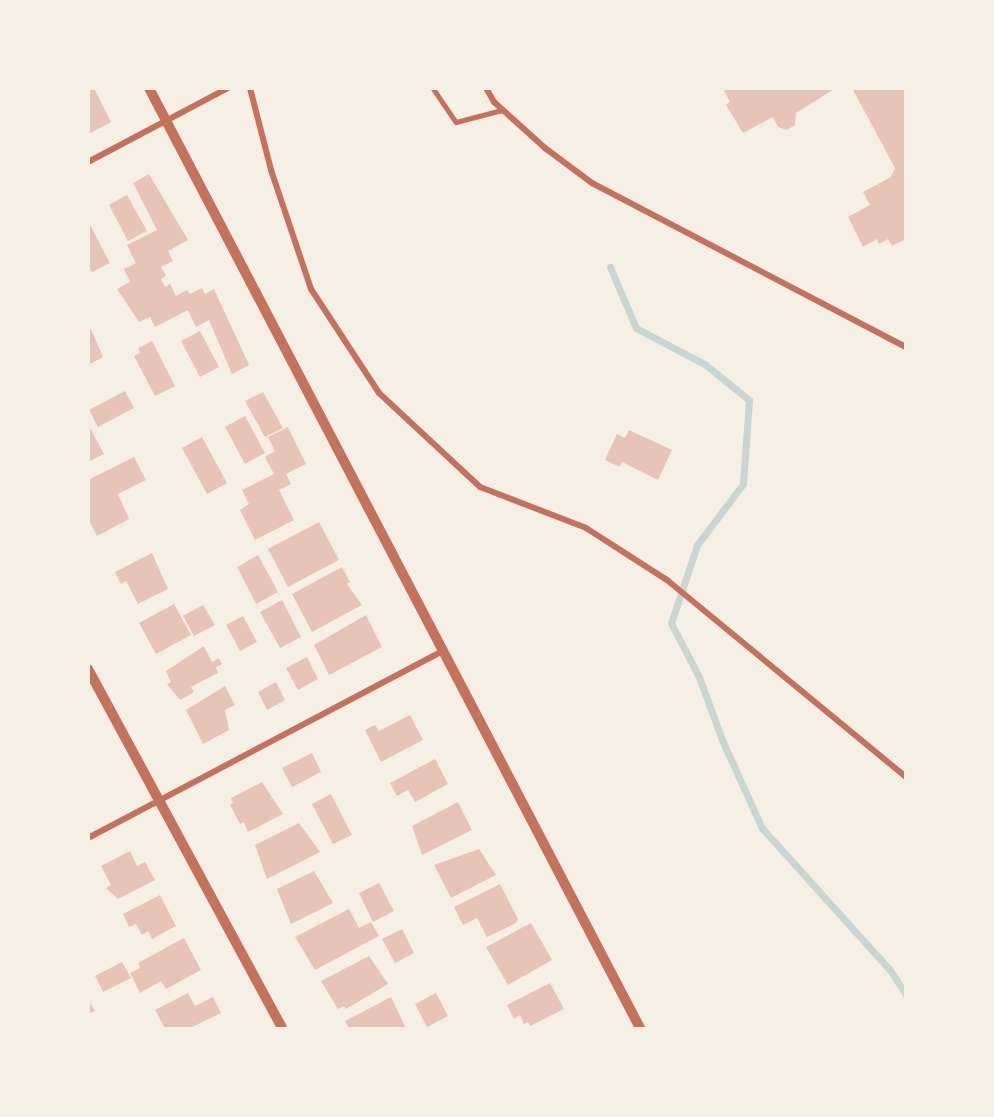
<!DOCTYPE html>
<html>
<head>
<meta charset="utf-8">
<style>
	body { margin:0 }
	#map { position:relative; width:994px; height:1117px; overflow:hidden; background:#f6efe4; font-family:"DejaVu Sans",sans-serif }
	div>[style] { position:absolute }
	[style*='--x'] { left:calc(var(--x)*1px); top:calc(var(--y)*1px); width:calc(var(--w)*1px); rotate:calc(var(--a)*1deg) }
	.stream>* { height:7px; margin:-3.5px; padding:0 3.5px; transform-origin:3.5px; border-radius:3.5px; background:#c9d6d2 }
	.building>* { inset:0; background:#e6c5b7 }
	.service>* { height:4.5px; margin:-2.25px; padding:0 2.25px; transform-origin:2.25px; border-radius:2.25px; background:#c5725c }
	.minor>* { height:6px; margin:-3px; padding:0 3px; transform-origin:3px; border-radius:3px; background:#c5725c }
	.tertiary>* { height:10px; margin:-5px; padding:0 5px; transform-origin:5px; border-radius:5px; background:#c5725c }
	span { translate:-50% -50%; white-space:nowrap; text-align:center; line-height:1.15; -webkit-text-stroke:6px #f6efe4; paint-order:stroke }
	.frame { position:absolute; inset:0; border:90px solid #f6efe4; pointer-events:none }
</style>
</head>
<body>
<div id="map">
	<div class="stream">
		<i style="--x:610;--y:267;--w:66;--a:66.9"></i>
		<i style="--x:636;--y:328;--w:79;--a:27.9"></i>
		<i style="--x:706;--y:365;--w:55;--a:39.1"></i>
		<i style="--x:749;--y:400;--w:84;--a:94.1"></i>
		<i style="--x:743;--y:484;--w:76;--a:127"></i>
		<i style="--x:697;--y:545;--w:82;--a:108.4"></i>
		<i style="--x:671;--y:623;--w:61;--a:62.6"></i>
		<i style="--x:699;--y:677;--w:67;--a:69.9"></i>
		<i style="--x:722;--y:740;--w:97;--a:65.6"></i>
		<i style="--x:762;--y:828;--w:191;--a:48"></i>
		<i style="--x:890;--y:970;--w:30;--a:57"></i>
	</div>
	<div class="building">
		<i style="clip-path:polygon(88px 88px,94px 88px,111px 122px,88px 134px)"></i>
		<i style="clip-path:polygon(723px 88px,836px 88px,796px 113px,795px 125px,787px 130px,778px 127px,773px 117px,743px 133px,726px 105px,730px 102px)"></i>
		<i style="clip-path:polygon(852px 88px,906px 88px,906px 239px,892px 246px,888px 239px,879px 244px,877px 239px,863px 247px,848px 217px,870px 205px,863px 192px,891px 177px,895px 168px)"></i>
		<i style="clip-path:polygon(149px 174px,188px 240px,168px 251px,173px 261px,161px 267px,166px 276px,161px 279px,165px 287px,170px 284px,176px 296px,187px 290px,190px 294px,202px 288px,205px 294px,214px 289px,249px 365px,232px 374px,209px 320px,196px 327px,188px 310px,155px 327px,150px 317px,139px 322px,117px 289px,130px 282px,124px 269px,136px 263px,127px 245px,157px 230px,133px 183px)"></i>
		<i style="clip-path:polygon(127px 195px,147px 231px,128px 241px,109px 205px)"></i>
		<i style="clip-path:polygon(88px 221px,110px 263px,92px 272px,88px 266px)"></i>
		<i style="clip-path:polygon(91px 329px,103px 357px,88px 365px,88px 330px)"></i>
		<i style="clip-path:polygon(200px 331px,219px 367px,200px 377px,181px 341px)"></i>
		<i style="clip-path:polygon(152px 341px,175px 386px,155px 396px,134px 356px,140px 353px,138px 348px)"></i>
		<i style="clip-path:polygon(125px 391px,134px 408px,98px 427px,89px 410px)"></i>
		<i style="clip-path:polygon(263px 392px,283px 428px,265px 437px,245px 401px)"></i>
		<i style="clip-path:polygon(245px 416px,265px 453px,245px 464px,225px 427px)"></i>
		<i style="clip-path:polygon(88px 424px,104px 454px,88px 462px)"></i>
		<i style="clip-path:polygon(288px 427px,306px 464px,286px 474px,291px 484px,279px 490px,294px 520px,255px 540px,240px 510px,249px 504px,242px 490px,274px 474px,265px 457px,275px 451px,268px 437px)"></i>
		<i style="clip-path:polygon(629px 430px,672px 450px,658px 480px,622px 462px,620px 467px,605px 460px,617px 434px,625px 438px)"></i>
		<i style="clip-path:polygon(202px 437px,227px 483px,207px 494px,182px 448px)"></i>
		<i style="clip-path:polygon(134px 457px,146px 480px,118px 494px,129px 519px,97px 536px,88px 518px,88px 480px)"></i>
		<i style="clip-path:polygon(319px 522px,339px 560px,288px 587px,268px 549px)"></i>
		<i style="clip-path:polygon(152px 553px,168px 589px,138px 604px,126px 581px,121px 584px,115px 572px)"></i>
		<i style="clip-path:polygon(258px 555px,278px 592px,256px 604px,237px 567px)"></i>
		<i style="clip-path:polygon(342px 567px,350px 582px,347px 584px,362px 605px,312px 632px,292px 594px)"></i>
		<i style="clip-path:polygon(282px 600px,301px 637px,280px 648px,260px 612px)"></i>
		<i style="clip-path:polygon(174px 604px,191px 635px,156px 654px,139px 623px)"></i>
		<i style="clip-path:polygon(203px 605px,215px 625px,194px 636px,183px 616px)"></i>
		<i style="clip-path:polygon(366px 615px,382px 647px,329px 675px,314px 645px)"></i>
		<i style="clip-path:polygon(243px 616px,257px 642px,240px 651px,226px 625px)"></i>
		<i style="clip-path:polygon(204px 646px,212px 662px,219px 658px,222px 664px,216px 667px,218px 673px,191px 687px,194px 692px,180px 700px,167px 684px,171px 682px,166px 671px)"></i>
		<i style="clip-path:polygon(307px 657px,318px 679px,298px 690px,286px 668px)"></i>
		<i style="clip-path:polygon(276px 682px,285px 700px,267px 710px,258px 692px)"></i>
		<i style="clip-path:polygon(225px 686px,235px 705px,225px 710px,229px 730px,203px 744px,186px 710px)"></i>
		<i style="clip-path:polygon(410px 715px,423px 740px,381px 762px,365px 730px,375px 725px,379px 731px)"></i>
		<i style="clip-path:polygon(312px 753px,321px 772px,292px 787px,282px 768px)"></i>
		<i style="clip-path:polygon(435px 759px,448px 784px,415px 802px,408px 790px,397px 796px,390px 783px)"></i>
		<i style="clip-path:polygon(262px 782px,283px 814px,248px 832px,244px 822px,240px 824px,230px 805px,233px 803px,231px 798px)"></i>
		<i style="clip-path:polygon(331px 794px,352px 835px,333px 844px,312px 804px)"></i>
		<i style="clip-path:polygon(458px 802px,472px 830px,422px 855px,412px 826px)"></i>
		<i style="clip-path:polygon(299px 823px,320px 852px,267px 879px,255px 845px)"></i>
		<i style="clip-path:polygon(479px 849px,496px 875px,451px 898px,434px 865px)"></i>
		<i style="clip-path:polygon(130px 851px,137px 866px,145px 862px,155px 880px,118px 899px,106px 888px,111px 885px,101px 866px)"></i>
		<i style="clip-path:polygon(314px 871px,333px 903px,291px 924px,277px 889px)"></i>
		<i style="clip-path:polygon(379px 883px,394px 911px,373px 922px,359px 893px)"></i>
		<i style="clip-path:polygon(500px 884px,518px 919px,516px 923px,487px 937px,477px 918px,463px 925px,454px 907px)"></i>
		<i style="clip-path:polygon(160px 895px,176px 926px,152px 939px,148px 931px,142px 935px,136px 924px,129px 927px,123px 914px)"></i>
		<i style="clip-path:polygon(349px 909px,359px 928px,371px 922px,379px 936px,315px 970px,295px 937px)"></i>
		<i style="clip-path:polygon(531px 923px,552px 960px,508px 985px,486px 947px)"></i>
		<i style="clip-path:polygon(402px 929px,414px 953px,395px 963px,382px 939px)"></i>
		<i style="clip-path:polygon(184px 938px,201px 970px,166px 989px,161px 981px,140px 993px,130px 973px,140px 968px,138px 963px)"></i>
		<i style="clip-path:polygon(369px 956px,388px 984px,346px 1009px,344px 1006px,338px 1009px,321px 981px)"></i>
		<i style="clip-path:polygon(122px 962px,131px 978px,103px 992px,95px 976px)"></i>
		<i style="clip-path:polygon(550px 983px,564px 1009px,530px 1026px,528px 1022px,524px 1024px,520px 1015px,514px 1019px,507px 1005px)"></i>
		<i style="clip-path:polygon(188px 993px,195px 1006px,213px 997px,221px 1013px,190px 1028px,165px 1028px,155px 1010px)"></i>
		<i style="clip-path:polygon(436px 993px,448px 1016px,427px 1027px,415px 1004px)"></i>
		<i style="clip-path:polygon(391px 997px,406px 1028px,349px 1028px,345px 1021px)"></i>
		<i style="clip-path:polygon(88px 999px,95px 1011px,88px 1014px)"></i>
	</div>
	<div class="service">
		<i style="--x:433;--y:88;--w:41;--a:55.9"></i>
		<i style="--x:456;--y:122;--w:48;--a:-14.6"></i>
	</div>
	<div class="minor">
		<i style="--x:250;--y:88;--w:85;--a:75.6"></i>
		<i style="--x:271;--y:170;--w:126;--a:71.4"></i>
		<i style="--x:311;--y:289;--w:124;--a:56.8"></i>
		<i style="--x:379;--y:393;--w:138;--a:42.9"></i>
		<i style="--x:480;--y:487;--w:114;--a:21.1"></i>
		<i style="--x:586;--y:528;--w:96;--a:32.7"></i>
		<i style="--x:667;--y:580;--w:310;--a:39.5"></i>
		<i style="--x:486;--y:88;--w:16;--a:60"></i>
		<i style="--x:494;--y:102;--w:69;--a:42"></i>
		<i style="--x:545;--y:148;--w:59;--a:36.7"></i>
		<i style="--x:592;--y:183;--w:354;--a:27.6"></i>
		<i style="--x:88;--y:162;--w:158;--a:-27.9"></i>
		<i style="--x:88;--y:838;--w:401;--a:-27.8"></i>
	</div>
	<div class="tertiary">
		<i style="--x:149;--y:88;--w:1061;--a:62.42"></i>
		<i style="--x:88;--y:669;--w:408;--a:61.6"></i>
	</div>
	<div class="frame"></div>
</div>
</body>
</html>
